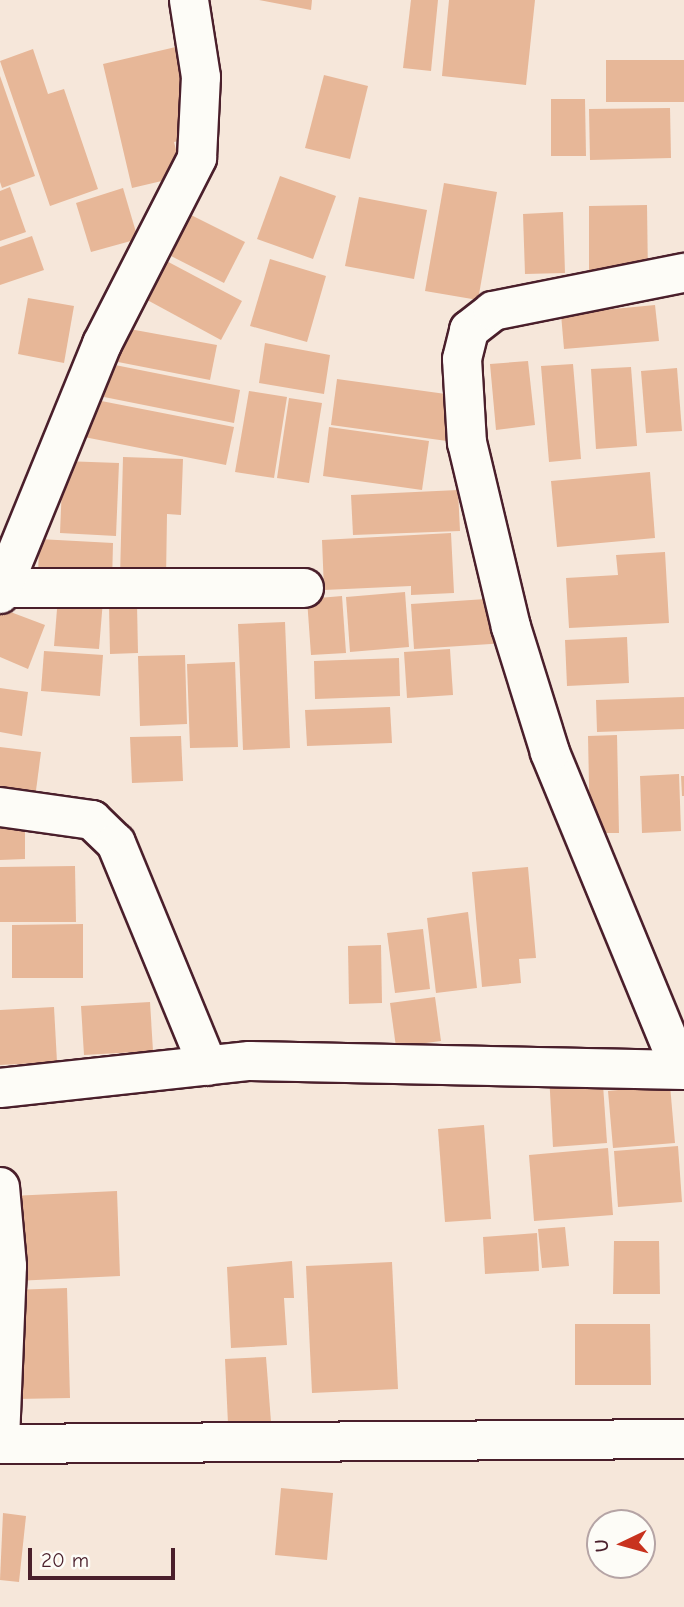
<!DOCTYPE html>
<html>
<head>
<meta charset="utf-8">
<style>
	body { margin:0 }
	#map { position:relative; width:684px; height:1607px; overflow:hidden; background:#f6e7da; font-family:"Comic Neue",sans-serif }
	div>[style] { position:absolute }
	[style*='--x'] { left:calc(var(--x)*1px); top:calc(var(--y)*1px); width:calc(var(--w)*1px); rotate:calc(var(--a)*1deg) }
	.building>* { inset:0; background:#e7b798 }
	.roads { filter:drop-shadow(2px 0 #4a1f2b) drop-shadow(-2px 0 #4a1f2b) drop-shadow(0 2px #4a1f2b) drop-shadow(0 -2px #4a1f2b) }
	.street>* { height:38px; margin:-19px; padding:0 19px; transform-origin:19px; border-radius:19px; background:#fdfcf7 }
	span { translate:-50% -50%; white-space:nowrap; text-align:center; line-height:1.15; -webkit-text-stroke:5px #fdfcf7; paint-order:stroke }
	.north { position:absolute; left:586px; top:1509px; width:70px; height:70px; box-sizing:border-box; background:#fdfcf7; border:2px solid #b5a4a5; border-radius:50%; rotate:265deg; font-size:19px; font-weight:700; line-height:28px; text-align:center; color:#4a1f2b }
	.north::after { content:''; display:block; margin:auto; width:24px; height:32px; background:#c8321e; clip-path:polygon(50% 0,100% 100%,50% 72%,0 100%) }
	.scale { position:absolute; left:28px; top:1548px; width:147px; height:32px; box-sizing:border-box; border:4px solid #4a1f2b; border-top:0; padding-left:9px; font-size:21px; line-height:24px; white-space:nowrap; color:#4a1f2b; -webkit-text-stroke:5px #fdfcf7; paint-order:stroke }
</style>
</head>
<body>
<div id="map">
	<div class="building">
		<i style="clip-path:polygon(259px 0,312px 0,311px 10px)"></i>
		<i style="clip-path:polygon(411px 0,438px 0,431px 71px,403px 68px)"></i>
		<i style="clip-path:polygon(449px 0,535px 0,526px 85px,442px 76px)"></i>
		<i style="clip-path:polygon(180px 46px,201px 136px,174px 142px,183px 176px,132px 188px,103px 64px)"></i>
		<i style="clip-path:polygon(33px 49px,48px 94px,64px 89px,98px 189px,50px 206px,0 61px)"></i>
		<i style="clip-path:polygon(606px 60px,684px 60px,684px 102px,606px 102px)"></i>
		<i style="clip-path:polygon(324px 75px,368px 86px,350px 159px,305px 148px)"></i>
		<i style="clip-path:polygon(0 76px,35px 176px,2px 188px,0 182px)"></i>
		<i style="clip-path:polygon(551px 99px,585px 99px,586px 156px,551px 156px)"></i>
		<i style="clip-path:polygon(670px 108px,671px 158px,590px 160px,589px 109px)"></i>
		<i style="clip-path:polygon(280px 176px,336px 196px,313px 259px,257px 239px)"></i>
		<i style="clip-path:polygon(444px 183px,497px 192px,478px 300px,425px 291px)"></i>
		<i style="clip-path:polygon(10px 187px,26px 232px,0 241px,0 191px)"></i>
		<i style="clip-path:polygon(123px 188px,138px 239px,91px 252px,76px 203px)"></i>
		<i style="clip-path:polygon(359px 197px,427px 210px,414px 279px,345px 266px)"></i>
		<i style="clip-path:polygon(647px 205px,648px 277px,589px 277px,589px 206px)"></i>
		<i style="clip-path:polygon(563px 212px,565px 273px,525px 274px,523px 214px)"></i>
		<i style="clip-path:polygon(191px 215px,245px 242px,224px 283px,171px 256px)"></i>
		<i style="clip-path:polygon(32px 236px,44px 270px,0 285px,0 247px)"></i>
		<i style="clip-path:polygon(159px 257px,242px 301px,221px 340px,138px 295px)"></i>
		<i style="clip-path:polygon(270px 259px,326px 276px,307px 342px,250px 326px)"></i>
		<i style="clip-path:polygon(28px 298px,74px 306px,64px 363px,18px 354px)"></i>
		<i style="clip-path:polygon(655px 305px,659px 341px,564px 349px,561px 314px)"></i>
		<i style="clip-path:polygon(124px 328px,217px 345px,210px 380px,118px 362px)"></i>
		<i style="clip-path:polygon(265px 343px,330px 355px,324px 394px,259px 383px)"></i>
		<i style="clip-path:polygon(528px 361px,535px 425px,496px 430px,490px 364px)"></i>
		<i style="clip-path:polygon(110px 364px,240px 390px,234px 423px,104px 397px)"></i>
		<i style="clip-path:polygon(573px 364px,581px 459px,549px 462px,541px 366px)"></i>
		<i style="clip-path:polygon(631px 367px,637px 446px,596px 449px,591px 369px)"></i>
		<i style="clip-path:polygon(677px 368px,682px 431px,646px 433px,641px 371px)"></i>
		<i style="clip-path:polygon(337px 379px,453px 395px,447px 441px,331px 425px)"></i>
		<i style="clip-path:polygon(249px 391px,287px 397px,274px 478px,235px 472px)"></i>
		<i style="clip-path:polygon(86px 398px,234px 427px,226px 465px,79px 436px)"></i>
		<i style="clip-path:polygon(289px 398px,322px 403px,309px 483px,277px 478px)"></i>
		<i style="clip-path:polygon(329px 427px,429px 441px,422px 490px,323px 476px)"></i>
		<i style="clip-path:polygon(123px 457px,183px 459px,181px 515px,167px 514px,166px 579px,120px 578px)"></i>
		<i style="clip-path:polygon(63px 461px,119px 463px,116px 536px,60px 533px)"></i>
		<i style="clip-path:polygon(650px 472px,655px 538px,557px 547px,551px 481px)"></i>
		<i style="clip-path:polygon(458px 490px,460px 531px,353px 535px,351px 495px)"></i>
		<i style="clip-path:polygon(451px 533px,454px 593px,411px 595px,411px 586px,324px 590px,322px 540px)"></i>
		<i style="clip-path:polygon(39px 539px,113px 543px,112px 583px,38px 581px)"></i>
		<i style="clip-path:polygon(665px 552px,669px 623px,569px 628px,566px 578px,618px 575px,616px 555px)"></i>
		<i style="clip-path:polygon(405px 592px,409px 647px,350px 652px,346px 597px)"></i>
		<i style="clip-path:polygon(342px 596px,346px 653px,311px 655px,307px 599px)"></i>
		<i style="clip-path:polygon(58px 597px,103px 600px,99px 649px,54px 646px)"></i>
		<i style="clip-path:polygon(486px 599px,506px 643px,414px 649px,411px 604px)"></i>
		<i style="clip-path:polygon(109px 604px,137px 604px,138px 653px,110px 654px)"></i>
		<i style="clip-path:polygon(0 608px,45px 625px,28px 669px,0 657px)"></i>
		<i style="clip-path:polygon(285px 622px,290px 748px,243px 750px,238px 624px)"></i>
		<i style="clip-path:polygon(627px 637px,629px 683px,567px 686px,565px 640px)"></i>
		<i style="clip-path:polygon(450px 649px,453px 695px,407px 698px,404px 652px)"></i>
		<i style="clip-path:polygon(44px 651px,103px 655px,100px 696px,41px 691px)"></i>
		<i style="clip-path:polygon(185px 655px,187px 724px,140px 726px,138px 656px)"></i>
		<i style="clip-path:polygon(399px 658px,400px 696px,315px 699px,314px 661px)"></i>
		<i style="clip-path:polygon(235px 662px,238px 747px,190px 748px,187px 664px)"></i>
		<i style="clip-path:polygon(0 688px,28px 692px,22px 736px,0 732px)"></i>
		<i style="clip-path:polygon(684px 697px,684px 729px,597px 732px,596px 700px)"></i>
		<i style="clip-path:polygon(390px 707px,392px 743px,307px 746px,305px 710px)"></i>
		<i style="clip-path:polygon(617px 735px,619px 833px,590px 833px,588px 736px)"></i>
		<i style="clip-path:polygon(181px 736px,183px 781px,132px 783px,130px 737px)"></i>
		<i style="clip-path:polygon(0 747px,41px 752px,34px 806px,0 802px)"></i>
		<i style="clip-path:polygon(679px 774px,681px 831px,642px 833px,640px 776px)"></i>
		<i style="clip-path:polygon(681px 776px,684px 776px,684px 796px,682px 796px)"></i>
		<i style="clip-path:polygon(0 826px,25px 826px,25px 859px,0 860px)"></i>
		<i style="clip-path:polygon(75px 866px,76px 922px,0 922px,0 867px)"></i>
		<i style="clip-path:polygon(528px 867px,536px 958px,519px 959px,521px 983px,482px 987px,472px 872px)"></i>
		<i style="clip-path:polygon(468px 912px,477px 988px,436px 993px,427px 918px)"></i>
		<i style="clip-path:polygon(83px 924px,83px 978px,12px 978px,12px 925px)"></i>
		<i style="clip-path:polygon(423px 929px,430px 989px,395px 993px,387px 933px)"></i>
		<i style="clip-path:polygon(381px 945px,382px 1003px,349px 1004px,348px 946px)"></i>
		<i style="clip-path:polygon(435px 997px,441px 1041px,396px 1047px,390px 1003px)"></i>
		<i style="clip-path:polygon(150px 1002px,153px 1051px,84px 1055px,81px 1006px)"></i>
		<i style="clip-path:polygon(54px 1007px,57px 1062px,0 1065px,0 1010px)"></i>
		<i style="clip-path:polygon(602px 1070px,607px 1143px,553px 1147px,549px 1074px)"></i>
		<i style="clip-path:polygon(670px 1085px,675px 1143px,613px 1148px,608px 1091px)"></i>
		<i style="clip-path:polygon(484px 1125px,491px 1219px,445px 1222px,438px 1129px)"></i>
		<i style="clip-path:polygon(678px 1146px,682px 1202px,618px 1207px,614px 1151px)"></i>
		<i style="clip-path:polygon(608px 1148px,613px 1215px,534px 1221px,529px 1155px)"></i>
		<i style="clip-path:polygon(117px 1191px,120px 1276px,15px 1281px,11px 1196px)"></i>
		<i style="clip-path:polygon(565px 1227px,569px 1266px,542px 1268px,538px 1229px)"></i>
		<i style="clip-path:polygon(537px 1233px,539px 1271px,485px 1274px,483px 1237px)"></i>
		<i style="clip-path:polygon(614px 1241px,659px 1241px,660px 1294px,613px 1294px)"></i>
		<i style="clip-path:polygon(292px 1261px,294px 1298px,284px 1298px,287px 1345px,231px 1348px,227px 1267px)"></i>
		<i style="clip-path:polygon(392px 1262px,398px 1389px,312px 1393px,306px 1266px)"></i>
		<i style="clip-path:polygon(67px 1288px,70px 1398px,16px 1399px,13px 1290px)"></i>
		<i style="clip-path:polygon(575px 1324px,650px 1324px,651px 1385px,575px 1385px)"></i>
		<i style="clip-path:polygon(266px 1357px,271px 1422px,228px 1424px,225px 1359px)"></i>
		<i style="clip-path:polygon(281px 1488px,333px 1493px,327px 1560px,275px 1555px)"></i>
		<i style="clip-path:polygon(3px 1513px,26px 1516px,19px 1582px,0 1580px)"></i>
	</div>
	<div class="roads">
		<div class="street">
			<i style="--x:2;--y:588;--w:302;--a:0"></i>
			<i style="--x:0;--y:594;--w:270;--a:-67.8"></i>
			<i style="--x:102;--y:344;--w:209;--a:-62.9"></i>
			<i style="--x:197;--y:158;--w:81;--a:-87.2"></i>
			<i style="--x:201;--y:77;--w:78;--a:-98.9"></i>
			<i style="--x:0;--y:807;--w:93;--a:8"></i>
			<i style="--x:92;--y:820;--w:33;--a:44"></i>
			<i style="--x:116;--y:843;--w:241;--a:67.6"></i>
			<i style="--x:680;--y:1068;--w:342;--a:-112.4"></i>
			<i style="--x:550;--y:752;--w:131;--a:-107.3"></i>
			<i style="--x:511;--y:627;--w:189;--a:-103.4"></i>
			<i style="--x:467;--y:443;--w:84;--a:-93.4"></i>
			<i style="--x:462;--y:359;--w:30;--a:-76"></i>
			<i style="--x:469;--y:330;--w:31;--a:-38"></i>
			<i style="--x:493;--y:311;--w:195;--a:-11.3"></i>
			<i style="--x:0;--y:1088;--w:251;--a:-6.2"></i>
			<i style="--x:250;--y:1061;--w:434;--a:1.2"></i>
			<i style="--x:0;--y:1187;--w:79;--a:84.9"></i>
			<i style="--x:7;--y:1266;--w:173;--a:92.3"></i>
			<i style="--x:0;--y:1444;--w:684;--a:-0.42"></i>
		</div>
	</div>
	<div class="north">U</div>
	<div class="scale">20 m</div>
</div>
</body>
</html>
